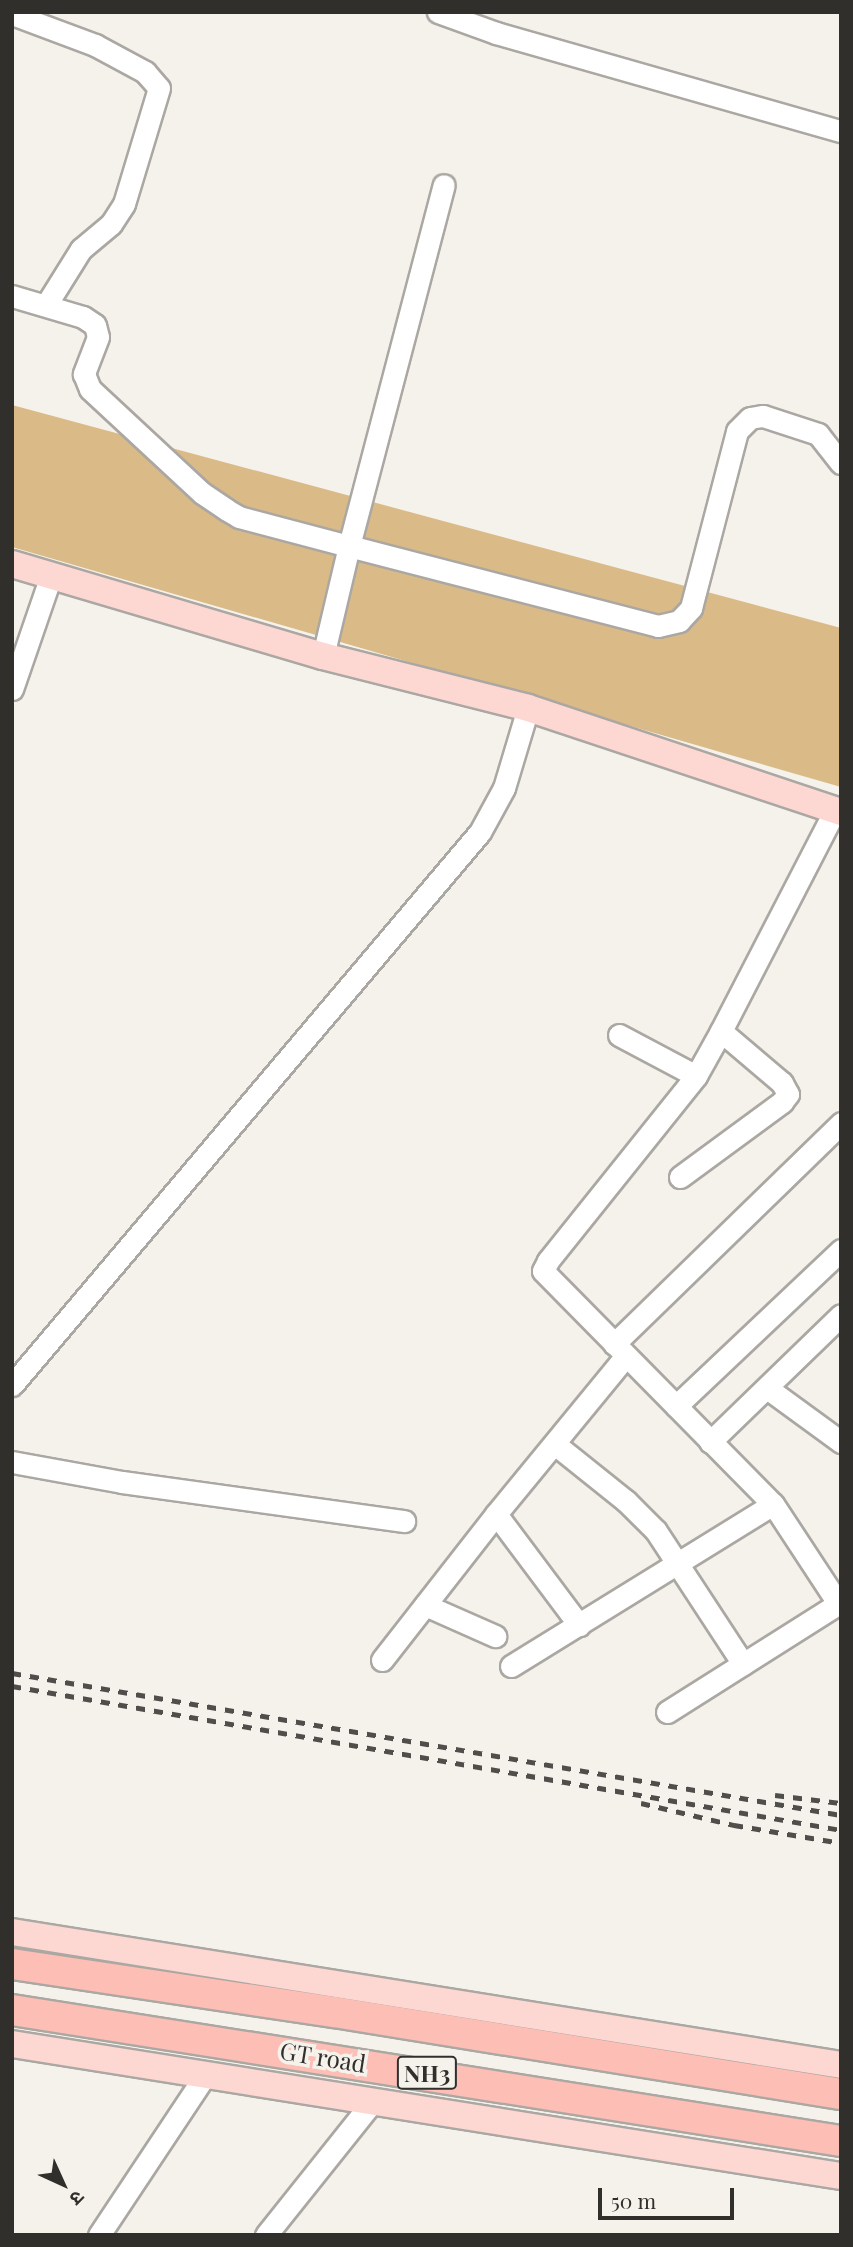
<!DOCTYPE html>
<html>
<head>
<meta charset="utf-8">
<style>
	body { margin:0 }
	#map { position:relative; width:853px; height:2247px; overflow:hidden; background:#f5f1eb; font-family:"Playfair Display","Noto Sans Devanagari",serif }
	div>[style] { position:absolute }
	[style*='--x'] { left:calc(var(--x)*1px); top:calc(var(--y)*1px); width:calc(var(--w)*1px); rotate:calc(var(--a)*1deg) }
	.green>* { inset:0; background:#daba87 }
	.roads { filter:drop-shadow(2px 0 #aba7a2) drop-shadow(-2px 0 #aba7a2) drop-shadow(0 2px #aba7a2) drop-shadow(0 -2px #aba7a2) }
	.minor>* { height:21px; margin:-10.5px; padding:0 10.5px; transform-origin:10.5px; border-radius:10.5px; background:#fff }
	.major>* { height:26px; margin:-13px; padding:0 13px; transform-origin:13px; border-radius:13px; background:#fdd8d3 }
	.highway>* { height:30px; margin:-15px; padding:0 15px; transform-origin:15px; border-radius:15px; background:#fcbeb5 }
	.rail>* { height:5px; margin-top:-2.5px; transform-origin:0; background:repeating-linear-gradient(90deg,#4f4e4a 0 9px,transparent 0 18px) }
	span { translate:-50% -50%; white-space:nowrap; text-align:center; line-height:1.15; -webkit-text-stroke:7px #f5f1eb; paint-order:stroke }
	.shield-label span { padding:2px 5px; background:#f5f1eb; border:2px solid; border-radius:5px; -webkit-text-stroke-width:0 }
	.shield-label { font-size:23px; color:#302f2c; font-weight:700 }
	.street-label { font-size:24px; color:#302f2c }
	.frame { position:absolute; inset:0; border:14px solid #302f2c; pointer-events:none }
	.north { position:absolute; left:28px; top:2149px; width:70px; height:70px; -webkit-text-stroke:5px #f5f1eb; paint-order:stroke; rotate:135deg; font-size:19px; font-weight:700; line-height:28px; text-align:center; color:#302f2c }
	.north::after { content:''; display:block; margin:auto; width:24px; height:32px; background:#302f2c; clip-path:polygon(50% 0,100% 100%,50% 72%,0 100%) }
	.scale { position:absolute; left:598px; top:2188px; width:136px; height:32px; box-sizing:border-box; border:4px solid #302f2c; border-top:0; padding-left:9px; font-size:21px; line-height:24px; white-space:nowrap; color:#302f2c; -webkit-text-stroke:5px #f5f1eb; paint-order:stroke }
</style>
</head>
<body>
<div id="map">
	<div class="green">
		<i style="clip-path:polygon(12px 405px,841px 628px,841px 787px,12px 547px)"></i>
	</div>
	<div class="roads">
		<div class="minor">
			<i style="--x:438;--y:12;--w:62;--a:19.9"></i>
			<i style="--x:496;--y:33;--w:359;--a:15.9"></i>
			<i style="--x:12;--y:14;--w:89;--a:20.5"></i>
			<i style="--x:95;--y:45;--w:57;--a:28.4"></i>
			<i style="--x:145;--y:72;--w:21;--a:49"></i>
			<i style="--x:159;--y:88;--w:121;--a:106.8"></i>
			<i style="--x:124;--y:204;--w:24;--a:123"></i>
			<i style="--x:111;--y:224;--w:39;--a:140"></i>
			<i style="--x:81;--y:249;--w:66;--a:122"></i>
			<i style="--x:12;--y:296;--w:74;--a:16.5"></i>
			<i style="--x:83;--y:317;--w:14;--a:34"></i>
			<i style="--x:95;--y:325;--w:12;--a:76"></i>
			<i style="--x:98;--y:337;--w:40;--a:111"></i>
			<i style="--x:84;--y:374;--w:16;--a:68"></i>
			<i style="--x:90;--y:389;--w:153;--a:42.9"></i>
			<i style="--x:202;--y:493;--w:30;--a:34"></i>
			<i style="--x:227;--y:510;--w:14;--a:30"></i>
			<i style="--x:239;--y:517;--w:114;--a:14.8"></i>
			<i style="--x:349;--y:546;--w:319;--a:14.5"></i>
			<i style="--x:658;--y:626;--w:22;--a:-13"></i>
			<i style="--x:679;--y:621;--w:18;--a:-47"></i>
			<i style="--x:691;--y:608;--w:183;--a:-75.4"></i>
			<i style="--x:737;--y:431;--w:18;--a:-45"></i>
			<i style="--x:750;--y:418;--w:13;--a:-9"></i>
			<i style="--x:763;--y:416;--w:58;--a:18.1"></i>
			<i style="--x:818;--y:434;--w:37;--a:52"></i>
			<i style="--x:323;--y:656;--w:113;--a:-76.7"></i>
			<i style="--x:349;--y:546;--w:373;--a:-75.3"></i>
			<i style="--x:12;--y:689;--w:120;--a:-71"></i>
			<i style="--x:721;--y:1031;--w:51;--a:119.1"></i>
			<i style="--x:696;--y:1076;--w:237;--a:128.7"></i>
			<i style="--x:548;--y:1261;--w:11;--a:117"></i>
			<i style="--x:543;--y:1271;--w:327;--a:45.4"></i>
			<i style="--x:773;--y:1504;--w:118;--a:56.7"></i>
			<i style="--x:619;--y:1035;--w:87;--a:28"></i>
			<i style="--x:680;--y:1177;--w:127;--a:-36.3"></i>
			<i style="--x:782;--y:1102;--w:10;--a:-53"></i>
			<i style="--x:788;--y:1094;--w:13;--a:-119"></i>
			<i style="--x:782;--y:1083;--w:80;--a:-139.6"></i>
			<i style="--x:721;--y:1031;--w:249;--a:-62.7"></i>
			<i style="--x:614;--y:1344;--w:317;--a:-44.2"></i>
			<i style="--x:12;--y:1385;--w:724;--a:-49.76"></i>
			<i style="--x:480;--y:832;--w:50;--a:-61.4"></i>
			<i style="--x:504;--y:788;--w:84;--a:-73.3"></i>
			<i style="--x:767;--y:1388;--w:92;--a:36.1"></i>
			<i style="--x:676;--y:1406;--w:227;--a:-43.4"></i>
			<i style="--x:710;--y:1442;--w:182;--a:-44.1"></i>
			<i style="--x:556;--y:1445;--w:90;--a:38.7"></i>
			<i style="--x:626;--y:1501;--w:42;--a:45"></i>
			<i style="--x:656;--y:1531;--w:159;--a:56.8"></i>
			<i style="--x:12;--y:1462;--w:112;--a:10.3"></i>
			<i style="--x:122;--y:1482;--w:285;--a:7.9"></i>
			<i style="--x:496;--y:1514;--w:139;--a:53.2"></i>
			<i style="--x:425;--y:1605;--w:77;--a:23.9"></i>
			<i style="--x:382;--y:1660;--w:185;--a:-52"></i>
			<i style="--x:496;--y:1514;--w:203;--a:-50.6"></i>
			<i style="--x:511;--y:1666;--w:308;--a:-31.7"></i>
			<i style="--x:667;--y:1712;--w:206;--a:-32.3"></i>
			<i style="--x:99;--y:2235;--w:190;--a:-56.4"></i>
			<i style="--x:266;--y:2235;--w:171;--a:-51.4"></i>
		</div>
		<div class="major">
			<i style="--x:12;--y:564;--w:324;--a:16.5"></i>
			<i style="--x:323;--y:656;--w:211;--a:14.2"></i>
			<i style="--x:528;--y:708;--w:330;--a:18.4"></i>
			<i style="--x:12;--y:1932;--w:840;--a:9.11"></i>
			<i style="--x:12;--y:2044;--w:839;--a:9.05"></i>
		</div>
		<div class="highway">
			<i style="--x:12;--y:1964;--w:326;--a:8.5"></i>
			<i style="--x:334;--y:2012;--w:514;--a:9.19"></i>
			<i style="--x:12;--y:2010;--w:839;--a:8.98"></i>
		</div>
	</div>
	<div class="rail">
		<i style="--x:12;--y:1673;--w:841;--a:9.72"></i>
		<i style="--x:12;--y:1686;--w:841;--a:9.85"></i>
		<i style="--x:775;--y:1795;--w:66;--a:6.9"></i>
		<i style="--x:641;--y:1803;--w:96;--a:13.3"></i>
		<i style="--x:734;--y:1825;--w:109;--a:9.5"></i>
	</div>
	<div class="shield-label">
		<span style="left:427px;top:2073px">NH3</span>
	</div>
	<div class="street-label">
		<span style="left:323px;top:2057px;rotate:9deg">GT road</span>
	</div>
	<div class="frame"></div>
	<div class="north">उ</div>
	<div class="scale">50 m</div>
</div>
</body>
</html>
